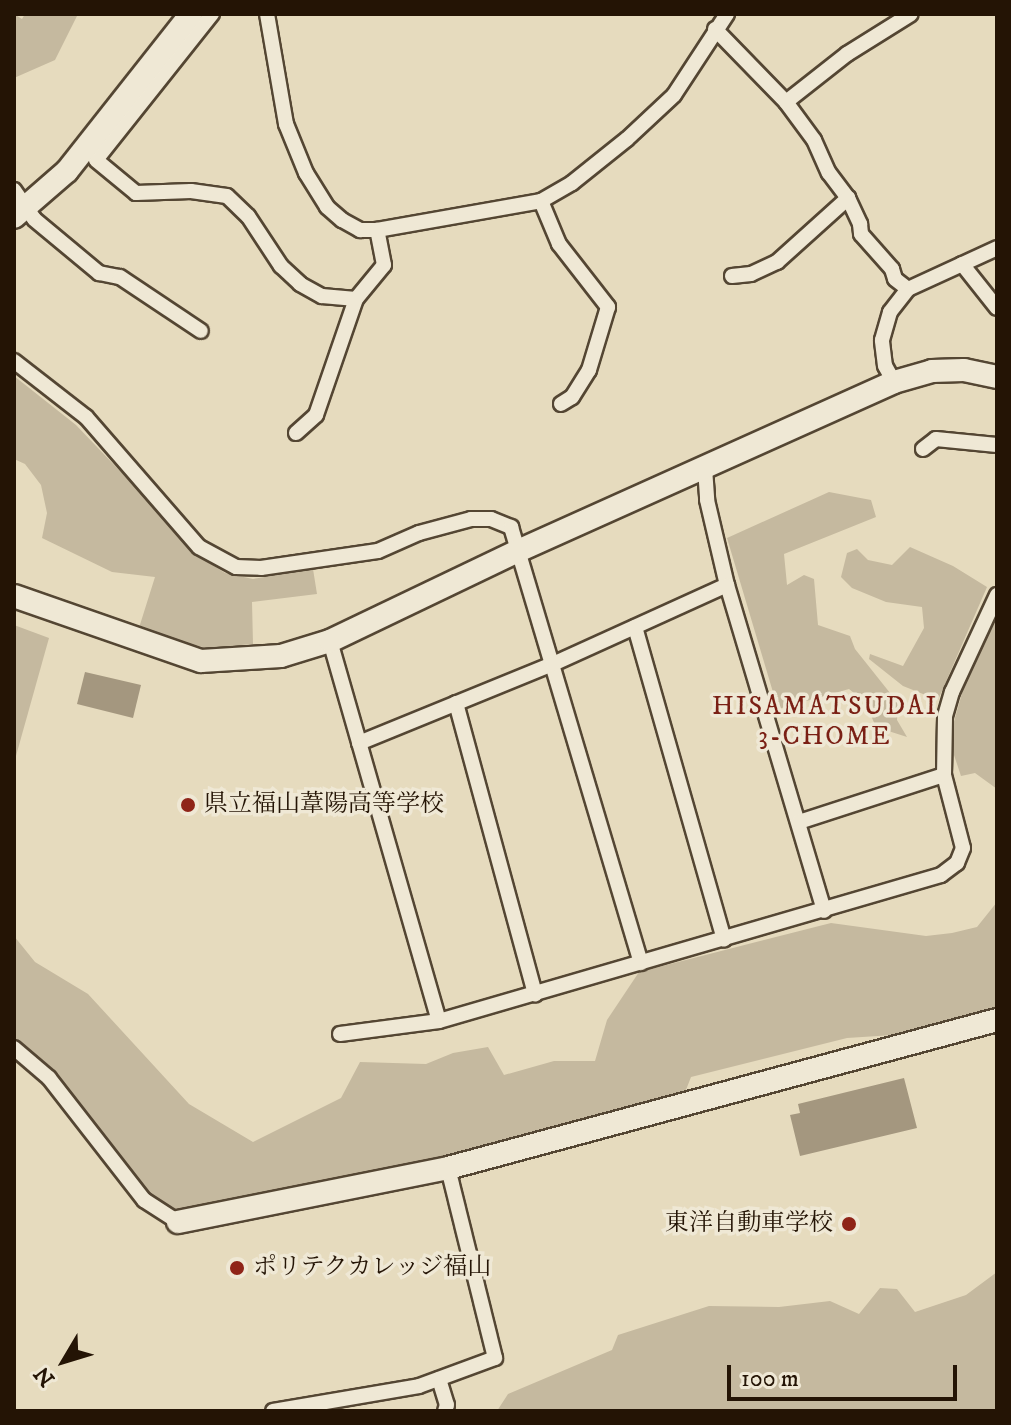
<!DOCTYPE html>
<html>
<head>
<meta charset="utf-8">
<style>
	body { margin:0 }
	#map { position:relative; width:1011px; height:1425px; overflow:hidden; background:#e6dbbe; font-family:"IM FELL DW Pica","Noto Serif JP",serif }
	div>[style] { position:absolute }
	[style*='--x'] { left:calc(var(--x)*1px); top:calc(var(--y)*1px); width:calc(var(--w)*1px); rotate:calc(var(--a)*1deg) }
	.green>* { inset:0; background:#c5b99f }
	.water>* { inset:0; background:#a4977f }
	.roads { filter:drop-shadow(2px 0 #544633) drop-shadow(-2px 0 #544633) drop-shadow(0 2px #544633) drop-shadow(0 -2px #544633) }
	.street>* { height:14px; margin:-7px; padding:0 7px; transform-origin:7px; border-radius:7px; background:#efe8d5 }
	.secondary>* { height:22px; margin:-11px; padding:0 11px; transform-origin:11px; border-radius:11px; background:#efe8d5 }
	.dots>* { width:22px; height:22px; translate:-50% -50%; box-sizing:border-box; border:4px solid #efe8d5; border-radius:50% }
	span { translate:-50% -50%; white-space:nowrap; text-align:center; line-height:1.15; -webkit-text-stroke:7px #efe8d5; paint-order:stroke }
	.poi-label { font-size:24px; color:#241405 }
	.left { translate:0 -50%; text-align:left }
	.right { translate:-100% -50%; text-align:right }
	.neighbourhood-label { font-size:26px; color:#7a1f14; letter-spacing:2px }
	.frame { position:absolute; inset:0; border:16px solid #241405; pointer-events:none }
	.north { position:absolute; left:24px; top:1321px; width:80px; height:80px; -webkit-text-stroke:6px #efe8d5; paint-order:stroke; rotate:232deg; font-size:22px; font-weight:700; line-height:32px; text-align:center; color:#241405 }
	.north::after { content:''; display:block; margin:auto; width:28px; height:36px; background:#241405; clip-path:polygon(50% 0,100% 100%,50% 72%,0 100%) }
	.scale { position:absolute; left:727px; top:1365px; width:230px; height:36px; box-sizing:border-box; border:4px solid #241405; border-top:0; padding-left:10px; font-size:24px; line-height:28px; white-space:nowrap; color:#241405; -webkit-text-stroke:6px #efe8d5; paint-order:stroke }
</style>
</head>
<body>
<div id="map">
	<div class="green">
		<i style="clip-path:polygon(14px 14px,22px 19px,25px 14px,78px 14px,55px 60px,14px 78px)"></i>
		<i style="clip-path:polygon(14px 376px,76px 425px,206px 561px,225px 573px,253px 579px,313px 569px,317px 594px,252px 602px,253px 644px,207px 648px,138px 631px,155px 577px,112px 572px,42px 538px,47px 513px,41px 485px,25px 464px,14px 459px)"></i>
		<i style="clip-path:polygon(829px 492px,871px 500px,876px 517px,784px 554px,787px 585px,804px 575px,814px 579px,818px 625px,850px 636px,855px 649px,898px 703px,897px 720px,907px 737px,876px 727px,865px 702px,849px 689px,778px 709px,727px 538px)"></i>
		<i style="clip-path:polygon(910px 547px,953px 566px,987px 587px,938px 700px,903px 686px,869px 659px,870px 654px,903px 666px,924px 628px,922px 607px,886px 602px,852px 588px,841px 577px,847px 553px,857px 549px,868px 560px,892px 565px)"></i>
		<i style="clip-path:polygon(997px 619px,997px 789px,975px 773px,961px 776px,954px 755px,953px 725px,968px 672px)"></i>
		<i style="clip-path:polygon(14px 625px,49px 638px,14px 763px)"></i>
		<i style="clip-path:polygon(997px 902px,997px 1009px,924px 1033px,847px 1038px,691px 1077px,684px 1095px,449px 1164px,181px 1218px,146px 1195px,51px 1072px,14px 1039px,14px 936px,35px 962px,88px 994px,189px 1104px,253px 1142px,341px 1098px,360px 1062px,426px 1064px,453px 1053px,488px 1047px,504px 1075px,554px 1061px,595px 1061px,607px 1020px,639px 972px,831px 923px,926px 936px,952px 933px,977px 927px)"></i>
		<i style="clip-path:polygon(997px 1272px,997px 1411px,497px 1411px,508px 1394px,612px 1350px,618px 1335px,709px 1306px,779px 1307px,830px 1301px,859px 1314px,880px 1288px,897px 1289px,915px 1312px,966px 1295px)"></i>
	</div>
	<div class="water">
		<i style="clip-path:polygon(85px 672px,141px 685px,133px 718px,77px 704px)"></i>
		<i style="clip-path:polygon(904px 1078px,917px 1128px,800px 1156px,790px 1115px,800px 1113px,798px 1104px)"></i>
	</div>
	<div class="roads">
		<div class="street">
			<i style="--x:212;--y:14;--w:186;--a:128.5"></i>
			<i style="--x:96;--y:160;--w:52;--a:39.5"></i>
			<i style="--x:136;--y:193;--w:55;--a:-2.1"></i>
			<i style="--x:191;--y:191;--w:36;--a:8"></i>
			<i style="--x:227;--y:196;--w:29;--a:44"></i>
			<i style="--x:248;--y:216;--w:60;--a:56.6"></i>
			<i style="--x:281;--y:266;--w:26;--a:43"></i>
			<i style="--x:300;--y:284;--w:25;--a:29"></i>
			<i style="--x:322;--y:296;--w:34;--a:5"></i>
			<i style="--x:267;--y:14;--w:112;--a:80.2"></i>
			<i style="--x:286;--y:124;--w:53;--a:67.8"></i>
			<i style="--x:306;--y:173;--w:40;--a:58"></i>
			<i style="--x:327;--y:207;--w:20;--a:41"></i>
			<i style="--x:342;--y:220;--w:21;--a:29"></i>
			<i style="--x:360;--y:230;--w:17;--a:0"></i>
			<i style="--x:377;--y:230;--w:167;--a:-10"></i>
			<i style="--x:541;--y:201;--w:36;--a:-30"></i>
			<i style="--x:572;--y:183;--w:70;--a:-38.7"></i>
			<i style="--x:627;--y:139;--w:64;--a:-43.1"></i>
			<i style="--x:674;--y:95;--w:97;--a:-56.8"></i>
			<i style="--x:715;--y:29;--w:102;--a:45.8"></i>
			<i style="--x:786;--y:102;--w:47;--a:53.6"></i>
			<i style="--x:814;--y:140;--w:36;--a:66"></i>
			<i style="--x:829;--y:173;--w:31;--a:53"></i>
			<i style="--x:848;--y:198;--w:29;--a:65"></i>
			<i style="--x:860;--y:224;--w:10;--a:84"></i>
			<i style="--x:861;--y:234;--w:47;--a:48.5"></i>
			<i style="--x:892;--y:269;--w:10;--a:73"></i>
			<i style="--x:895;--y:279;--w:16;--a:38"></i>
			<i style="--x:786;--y:102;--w:78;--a:-38.2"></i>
			<i style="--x:847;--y:54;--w:75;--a:-32"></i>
			<i style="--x:14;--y:190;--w:35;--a:55"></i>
			<i style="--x:34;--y:219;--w:85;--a:39.7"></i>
			<i style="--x:99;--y:273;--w:21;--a:11"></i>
			<i style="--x:120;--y:277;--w:97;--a:33.7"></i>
			<i style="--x:541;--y:201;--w:47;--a:67.3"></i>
			<i style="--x:559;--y:244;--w:80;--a:52.1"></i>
			<i style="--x:608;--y:307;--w:66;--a:106.8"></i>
			<i style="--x:589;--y:370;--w:32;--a:122"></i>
			<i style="--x:572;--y:397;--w:13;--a:148"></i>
			<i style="--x:962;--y:264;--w:56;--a:51.5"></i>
			<i style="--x:732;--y:276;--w:19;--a:-6"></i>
			<i style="--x:751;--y:274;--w:29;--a:-25"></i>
			<i style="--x:777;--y:262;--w:96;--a:-42"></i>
			<i style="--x:14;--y:361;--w:91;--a:37.9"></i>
			<i style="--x:86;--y:417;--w:172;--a:49"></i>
			<i style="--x:199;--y:547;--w:42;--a:28.4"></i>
			<i style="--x:236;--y:567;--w:25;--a:2"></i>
			<i style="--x:261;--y:568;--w:118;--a:-8.3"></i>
			<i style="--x:378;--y:551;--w:45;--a:-23.7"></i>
			<i style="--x:419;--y:533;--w:54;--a:-15.1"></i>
			<i style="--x:471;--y:519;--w:20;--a:0"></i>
			<i style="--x:491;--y:519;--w:22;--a:22"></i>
			<i style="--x:511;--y:527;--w:455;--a:73.4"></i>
			<i style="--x:894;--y:382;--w:18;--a:-119"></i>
			<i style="--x:885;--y:366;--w:26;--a:-97"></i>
			<i style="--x:882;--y:340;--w:29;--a:-74"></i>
			<i style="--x:890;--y:312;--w:29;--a:-52"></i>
			<i style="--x:908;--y:289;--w:98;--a:-24.7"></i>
			<i style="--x:296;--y:433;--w:27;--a:-42"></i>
			<i style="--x:316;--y:415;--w:123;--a:-71"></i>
			<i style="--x:356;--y:299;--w:44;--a:-50.5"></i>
			<i style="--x:384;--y:265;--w:36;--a:-101"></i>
			<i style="--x:923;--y:449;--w:16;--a:-38"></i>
			<i style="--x:936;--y:439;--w:61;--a:5.6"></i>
			<i style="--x:705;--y:468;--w:32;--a:86"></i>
			<i style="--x:707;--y:500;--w:87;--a:76.8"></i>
			<i style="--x:727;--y:585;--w:340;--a:73.4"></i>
			<i style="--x:635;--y:627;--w:325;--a:74.1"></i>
			<i style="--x:330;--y:641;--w:395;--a:74"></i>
			<i style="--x:456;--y:703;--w:302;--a:74.8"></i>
			<i style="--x:359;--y:743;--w:209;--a:-22.2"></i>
			<i style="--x:553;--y:664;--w:191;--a:-24.4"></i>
			<i style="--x:799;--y:822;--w:152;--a:-18"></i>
			<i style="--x:340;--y:1034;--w:100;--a:-7.5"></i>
			<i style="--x:439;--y:1021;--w:523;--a:-16.22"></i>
			<i style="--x:941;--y:875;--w:20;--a:-37"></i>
			<i style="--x:957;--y:863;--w:16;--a:-68"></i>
			<i style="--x:963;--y:848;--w:75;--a:-104.6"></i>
			<i style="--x:944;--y:775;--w:59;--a:-89"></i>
			<i style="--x:945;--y:716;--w:25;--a:-74"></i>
			<i style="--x:952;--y:692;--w:107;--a:-65.1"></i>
			<i style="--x:14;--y:1048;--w:46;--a:40.6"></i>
			<i style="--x:49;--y:1078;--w:155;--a:52.1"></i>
			<i style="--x:144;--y:1200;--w:40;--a:32.9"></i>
			<i style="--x:439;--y:1379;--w:27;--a:73"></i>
			<i style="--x:447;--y:1405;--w:6;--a:108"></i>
			<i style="--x:273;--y:1411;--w:148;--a:-9.7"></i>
			<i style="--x:419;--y:1386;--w:81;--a:-20.2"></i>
			<i style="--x:495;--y:1358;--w:196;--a:-103.9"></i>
		</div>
		<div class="secondary">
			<i style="--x:14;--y:217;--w:70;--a:-41"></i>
			<i style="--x:67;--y:171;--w:200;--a:-51.7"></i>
			<i style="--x:14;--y:596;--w:198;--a:19.2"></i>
			<i style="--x:201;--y:661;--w:80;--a:-3.6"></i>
			<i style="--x:281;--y:656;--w:51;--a:-17"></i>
			<i style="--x:330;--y:641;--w:208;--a:-25.6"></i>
			<i style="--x:518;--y:551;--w:412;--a:-24.2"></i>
			<i style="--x:894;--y:382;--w:40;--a:-16"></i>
			<i style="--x:932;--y:371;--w:32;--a:-2"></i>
			<i style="--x:964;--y:370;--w:34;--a:12"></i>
			<i style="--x:178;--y:1222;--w:275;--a:-11.3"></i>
			<i style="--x:448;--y:1168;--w:569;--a:-15.09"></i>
		</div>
	</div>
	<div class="dots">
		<i style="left:188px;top:805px;background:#8f2418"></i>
		<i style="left:849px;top:1224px;background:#8f2418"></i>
		<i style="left:237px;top:1268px;background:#8f2418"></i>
	</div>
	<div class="poi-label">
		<span class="left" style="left:204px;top:805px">県立福山葦陽高等学校</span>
		<span class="right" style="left:833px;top:1224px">東洋自動車学校</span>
		<span class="left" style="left:253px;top:1268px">ポリテクカレッジ福山</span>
	</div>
	<div class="neighbourhood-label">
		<span style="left:825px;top:722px">HISAMATSUDAI<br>3-CHOME</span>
	</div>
	<div class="frame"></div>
	<div class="north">N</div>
	<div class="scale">100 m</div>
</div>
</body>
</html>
